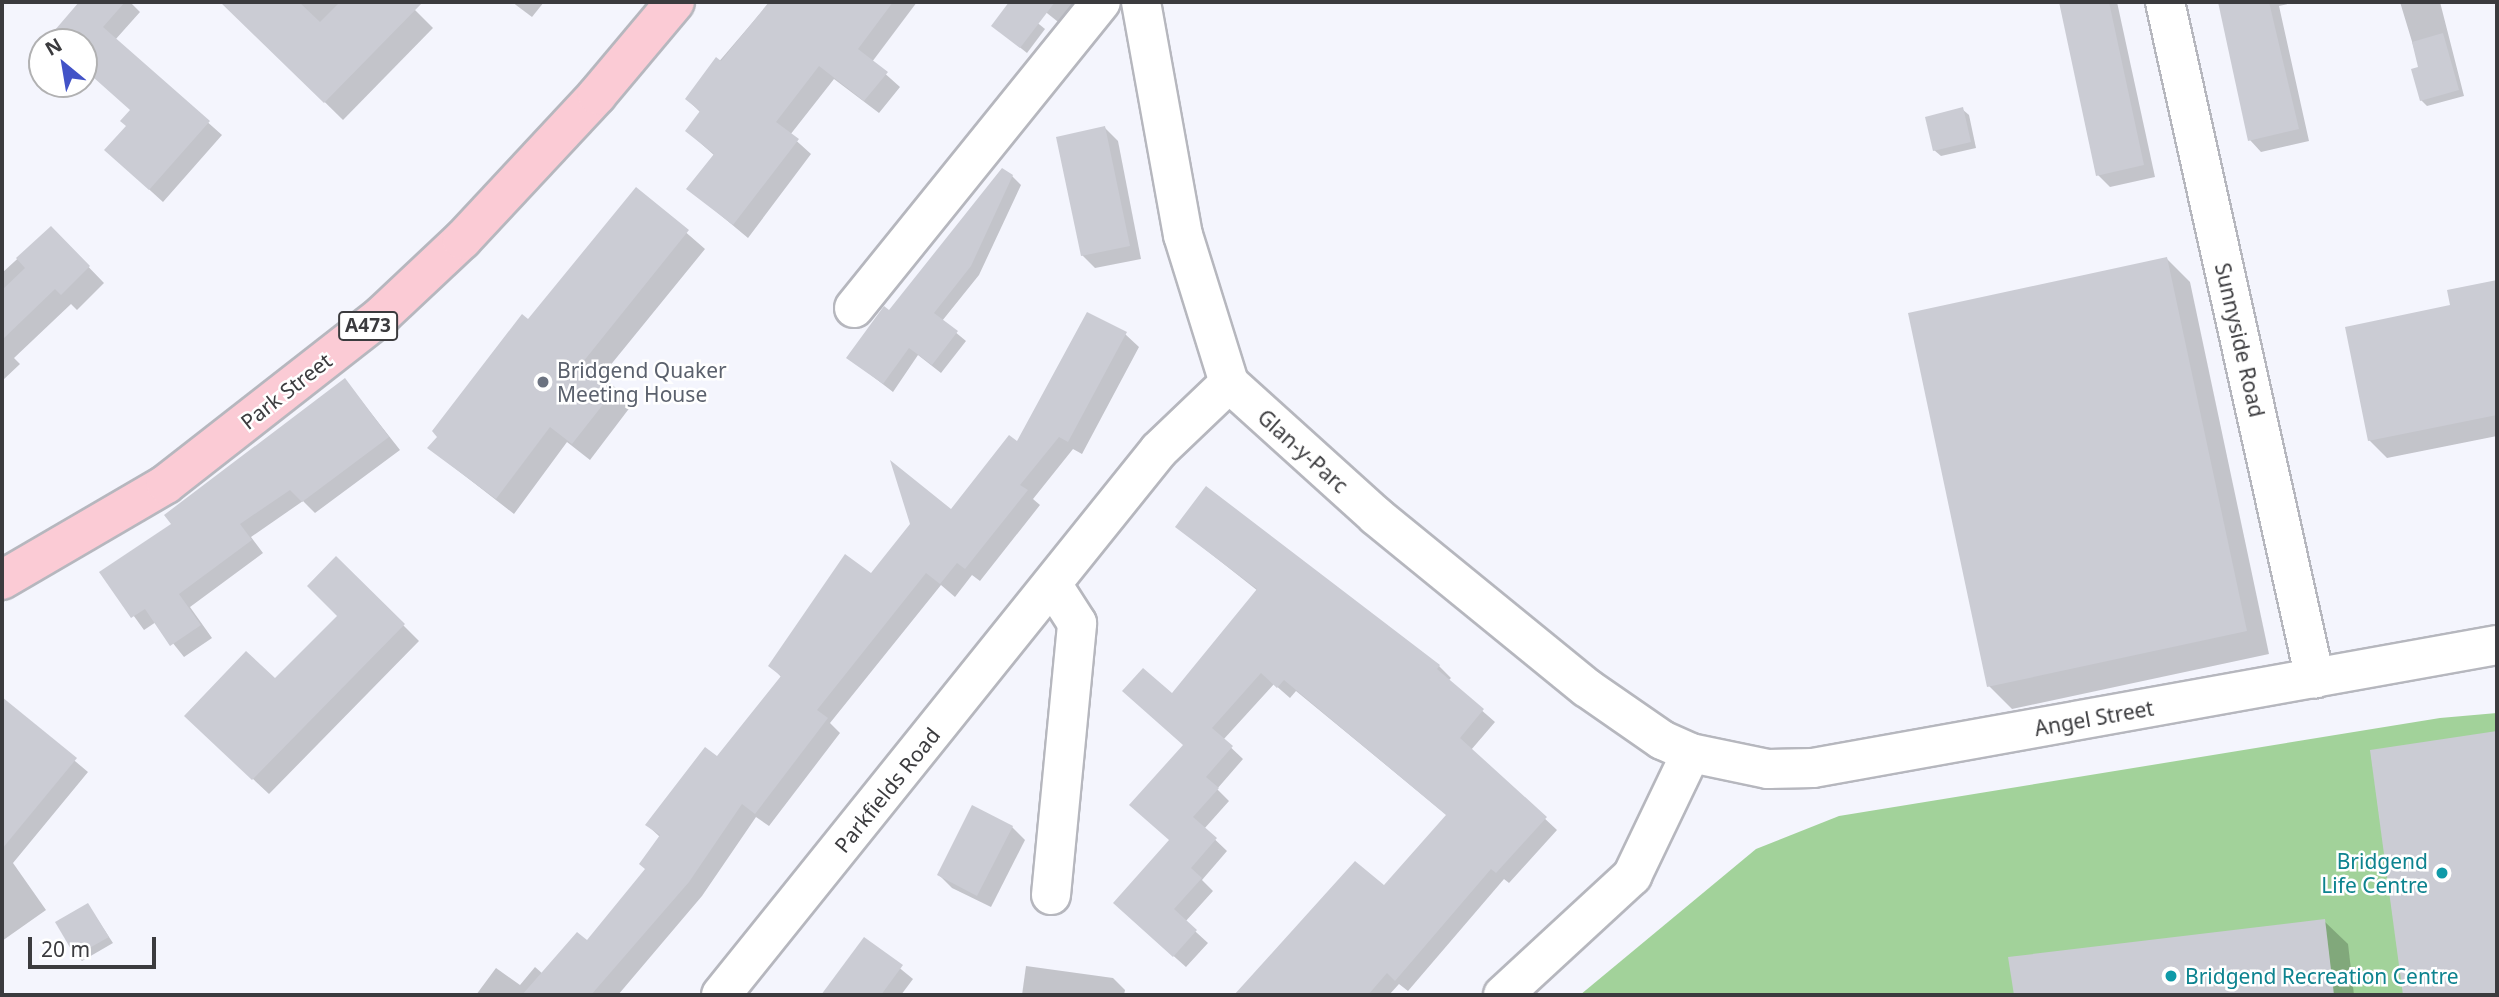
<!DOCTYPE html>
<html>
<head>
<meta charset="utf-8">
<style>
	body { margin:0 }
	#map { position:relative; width:2499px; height:997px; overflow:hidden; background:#f4f5fd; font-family:"Noto Sans",sans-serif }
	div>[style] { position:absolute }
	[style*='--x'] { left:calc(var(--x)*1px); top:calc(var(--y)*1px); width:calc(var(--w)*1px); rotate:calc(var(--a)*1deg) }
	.green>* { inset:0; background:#a2d29a }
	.shadow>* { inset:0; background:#0003 }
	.building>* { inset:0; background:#cbccd4 }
	.roads { filter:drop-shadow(2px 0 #b6b7be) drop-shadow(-2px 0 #b6b7be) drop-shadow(0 2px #b6b7be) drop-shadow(0 -2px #b6b7be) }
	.minor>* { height:38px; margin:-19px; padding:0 19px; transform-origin:19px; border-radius:19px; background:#fff }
	.tertiary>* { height:38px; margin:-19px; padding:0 19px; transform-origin:19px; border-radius:19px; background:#fff }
	.primary>* { height:38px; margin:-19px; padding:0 19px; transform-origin:19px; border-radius:19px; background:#fbcbd5 }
	.dots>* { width:19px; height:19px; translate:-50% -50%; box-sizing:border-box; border:4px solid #fff; border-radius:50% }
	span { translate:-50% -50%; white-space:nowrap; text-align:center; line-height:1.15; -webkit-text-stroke:5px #fff; paint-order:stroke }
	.shield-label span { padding:2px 5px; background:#fff; border:2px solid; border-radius:5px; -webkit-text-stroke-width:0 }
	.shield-label { font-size:19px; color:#3b3b3e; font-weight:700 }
	.street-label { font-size:21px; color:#3b3b3e }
	.worship-label { font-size:21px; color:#5b616d }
	.left { translate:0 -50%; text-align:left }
	.culture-label { font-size:21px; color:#0d838f }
	.right { translate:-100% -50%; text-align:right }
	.frame { position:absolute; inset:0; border:4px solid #3b3b3e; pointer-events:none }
	.north { position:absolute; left:28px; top:28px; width:70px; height:70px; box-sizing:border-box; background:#fff; border:2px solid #b1b1b2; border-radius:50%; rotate:330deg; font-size:19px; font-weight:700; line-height:28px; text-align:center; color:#3b3b3e }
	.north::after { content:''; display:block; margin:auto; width:24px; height:32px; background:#4253c7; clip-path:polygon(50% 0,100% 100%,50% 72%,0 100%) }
	.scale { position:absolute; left:28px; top:937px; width:128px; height:32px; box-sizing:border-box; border:4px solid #3b3b3e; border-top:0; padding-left:9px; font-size:21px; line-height:24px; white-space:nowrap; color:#3b3b3e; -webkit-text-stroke:5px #fff; paint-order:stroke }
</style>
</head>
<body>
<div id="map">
	<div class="green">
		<i style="clip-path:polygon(2497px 713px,2497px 995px,1580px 995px,1756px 849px,1839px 816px,2440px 718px)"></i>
	</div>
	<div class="shadow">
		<i style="clip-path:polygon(81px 2px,130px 2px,140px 12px,115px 40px,222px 135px,163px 202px,119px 162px,132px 111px,84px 55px,84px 42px,69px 42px,57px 30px)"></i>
		<i style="clip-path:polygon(236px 2px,407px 2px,433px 28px,343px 120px,229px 8px)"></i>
		<i style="clip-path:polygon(512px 2px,544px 2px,532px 17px)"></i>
		<i style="clip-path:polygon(770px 2px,917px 2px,872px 62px,900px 87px,879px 113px,834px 79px,790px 135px,811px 154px,748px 238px,688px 188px,715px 156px,687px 131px,701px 113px,687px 99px)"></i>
		<i style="clip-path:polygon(1012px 2px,1045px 29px,1027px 53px,993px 26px)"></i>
		<i style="clip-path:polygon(1033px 2px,1080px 2px,1062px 25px)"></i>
		<i style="clip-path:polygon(2061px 2px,2117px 2px,2155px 177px,2110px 187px,2098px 175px)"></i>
		<i style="clip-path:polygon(2220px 2px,2296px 2px,2279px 6px,2309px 141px,2261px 152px,2250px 140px)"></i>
		<i style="clip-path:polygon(2400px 2px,2440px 2px,2464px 96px,2427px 106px,2421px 100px,2420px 68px)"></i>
		<i style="clip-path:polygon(1962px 109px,1969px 115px,1976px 148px,1941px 156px,1934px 150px)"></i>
		<i style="clip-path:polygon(1105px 128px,1118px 141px,1141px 259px,1095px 268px,1082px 255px)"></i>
		<i style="clip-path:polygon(1012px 176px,1021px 185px,979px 275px,942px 321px,966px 341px,941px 373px,918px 355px,893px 392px,849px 358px)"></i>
		<i style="clip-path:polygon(636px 189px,705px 249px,600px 378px,631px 406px,590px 460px,567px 442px,514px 514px,429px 448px)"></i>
		<i style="clip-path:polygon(51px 228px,104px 283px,77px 310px,71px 304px,14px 358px,20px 364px,2px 381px,2px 273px)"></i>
		<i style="clip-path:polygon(2167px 259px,2190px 282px,2269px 654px,2012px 709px,1989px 686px)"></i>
		<i style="clip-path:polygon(2497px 282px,2497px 436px,2387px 458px,2369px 440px,2452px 307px,2449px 292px)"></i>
		<i style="clip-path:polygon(1125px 334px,1139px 347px,1082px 454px,1073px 449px,1033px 499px,1040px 505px,980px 581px,972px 575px,955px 597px,941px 585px,830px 723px,840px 733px,769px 826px,756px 817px,702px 896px,618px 995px,476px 995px,496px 968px,520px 985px,535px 967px,543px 974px,587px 942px,647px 870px,660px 837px,647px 825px,718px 758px,782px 678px,771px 666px,951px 511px)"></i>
		<i style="clip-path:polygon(345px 380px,400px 450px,315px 513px,303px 501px,251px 537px,263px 553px,190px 607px,212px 638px,184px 657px,156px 622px,144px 630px,102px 572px,174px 525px)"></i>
		<i style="clip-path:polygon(1207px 488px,1439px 666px,1451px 678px,1448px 681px,1495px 722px,1471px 750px,1557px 830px,1509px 883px,1504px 879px,1408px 991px,1399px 984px,1389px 995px,1235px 995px,1355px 863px,1384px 887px,1448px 816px,1296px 691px,1290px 698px,1274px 684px,1223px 740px,1243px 759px,1217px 789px,1229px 801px,1204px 829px,1227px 851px,1202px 880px,1213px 891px,1185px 922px,1208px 943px,1186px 967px,1133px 920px,1171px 841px,1184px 746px,1172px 695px,1258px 591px,1177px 527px)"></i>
		<i style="clip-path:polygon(336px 558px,419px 641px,269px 794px,202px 731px,275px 680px,339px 616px)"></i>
		<i style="clip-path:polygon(12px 708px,88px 772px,13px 863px,46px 910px,2px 941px,2px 720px)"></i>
		<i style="clip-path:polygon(2497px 732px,2497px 995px,2405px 995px,2372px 752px)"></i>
		<i style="clip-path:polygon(1012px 827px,1025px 840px,991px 907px,952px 888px,939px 875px)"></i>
		<i style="clip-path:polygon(88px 905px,113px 943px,82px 961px,76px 955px)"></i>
		<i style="clip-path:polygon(2324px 921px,2348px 944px,2354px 995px,2016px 995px,2010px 958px)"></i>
		<i style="clip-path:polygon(864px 939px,913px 979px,901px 995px,823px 995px)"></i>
		<i style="clip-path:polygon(1026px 966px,1113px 978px,1125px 990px,1124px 995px,1022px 995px)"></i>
	</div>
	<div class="building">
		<i style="clip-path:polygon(79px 2px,125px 2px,103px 27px,210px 121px,149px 190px,104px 150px,126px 126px,120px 121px,130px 110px,84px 69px,84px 42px,69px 42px,55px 30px)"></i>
		<i style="clip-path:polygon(220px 2px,299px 2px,320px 22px,340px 2px,423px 2px,324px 103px)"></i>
		<i style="clip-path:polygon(769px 2px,893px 2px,858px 49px,888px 72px,864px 101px,819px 66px,776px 122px,799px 139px,733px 225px,686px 189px,714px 154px,685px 131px,700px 111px,685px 99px,716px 57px,721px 61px)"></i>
		<i style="clip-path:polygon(1009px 2px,1055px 2px,1020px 48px,991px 26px)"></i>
		<i style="clip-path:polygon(2059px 2px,2109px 2px,2144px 165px,2096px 176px)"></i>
		<i style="clip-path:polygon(2218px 2px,2269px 2px,2299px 129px,2248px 141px)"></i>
		<i style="clip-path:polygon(2443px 33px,2459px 90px,2420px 101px,2411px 69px,2418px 67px,2412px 42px)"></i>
		<i style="clip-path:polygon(1963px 107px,1971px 142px,1933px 151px,1925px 117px)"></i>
		<i style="clip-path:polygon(1105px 126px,1130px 246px,1081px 256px,1056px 137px)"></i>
		<i style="clip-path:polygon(1002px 168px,1013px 175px,971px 266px,934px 313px,958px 331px,932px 365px,909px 348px,883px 384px,846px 358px,884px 306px,889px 310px)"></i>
		<i style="clip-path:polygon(636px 187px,689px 230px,583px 362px,616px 388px,572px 444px,550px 427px,496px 499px,427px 448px,437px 437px,432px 431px,522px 314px,528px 319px)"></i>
		<i style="clip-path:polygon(51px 226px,90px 266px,61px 295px,55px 289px,2px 340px,2px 290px,25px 268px,16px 258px)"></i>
		<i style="clip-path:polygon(2167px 257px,2247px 631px,1987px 687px,1908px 313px)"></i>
		<i style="clip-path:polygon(2497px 280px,2497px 415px,2368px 441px,2345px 327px,2450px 305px,2447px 290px)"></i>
		<i style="clip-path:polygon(1087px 312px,1127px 332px,1068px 442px,1059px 437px,1020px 485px,1028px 490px,965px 569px,957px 563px,940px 584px,926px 573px,817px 710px,828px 718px,755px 814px,742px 804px,689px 882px,591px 995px,522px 995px,577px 932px,587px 940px,645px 869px,639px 864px,660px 835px,645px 825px,705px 747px,717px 756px,781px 676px,768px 666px,845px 554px,871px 573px,910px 524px,890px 460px,951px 509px,1009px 435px,1017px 441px)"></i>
		<i style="clip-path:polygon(345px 378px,389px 437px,302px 502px,290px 490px,240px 524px,252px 540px,179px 594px,201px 625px,170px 646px,145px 609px,131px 618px,99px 572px,171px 524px,164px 515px)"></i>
		<i style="clip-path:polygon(1206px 486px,1440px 665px,1437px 669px,1484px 709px,1460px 738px,1547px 817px,1496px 873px,1491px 869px,1395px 981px,1387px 973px,1368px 995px,1234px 995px,1355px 861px,1384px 885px,1446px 815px,1284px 680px,1277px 688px,1261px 673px,1212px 728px,1233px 746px,1206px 777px,1219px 788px,1193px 817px,1217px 838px,1191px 868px,1202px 878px,1174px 909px,1197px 930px,1173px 957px,1113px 903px,1169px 840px,1129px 805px,1183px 745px,1122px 691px,1143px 668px,1172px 693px,1257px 589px,1175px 527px)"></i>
		<i style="clip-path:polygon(336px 556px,405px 624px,252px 780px,184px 716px,246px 651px,275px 678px,337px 616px,307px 586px)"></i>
		<i style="clip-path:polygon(2px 697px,77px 758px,2px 849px)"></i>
		<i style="clip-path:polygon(2497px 731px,2497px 995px,2403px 995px,2370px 750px)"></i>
		<i style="clip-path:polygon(972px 805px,1013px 826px,977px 896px,937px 875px)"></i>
		<i style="clip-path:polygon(88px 903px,109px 937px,75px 956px,55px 922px)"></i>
		<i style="clip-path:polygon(2325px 919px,2334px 995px,2014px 995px,2008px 957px)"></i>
		<i style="clip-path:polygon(864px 937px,903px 965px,881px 995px,821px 995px)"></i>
	</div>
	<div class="roads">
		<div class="minor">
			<i style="--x:2165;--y:2;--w:693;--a:77.51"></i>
			<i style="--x:854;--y:308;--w:393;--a:-51.1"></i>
			<i style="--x:1051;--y:895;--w:273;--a:-84.5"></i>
			<i style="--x:1077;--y:623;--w:46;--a:-122.7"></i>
			<i style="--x:721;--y:995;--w:699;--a:-51.21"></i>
			<i style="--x:1159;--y:450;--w:97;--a:-43.7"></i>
			<i style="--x:1503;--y:995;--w:176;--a:-42.7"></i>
			<i style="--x:1632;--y:876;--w:136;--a:-64.4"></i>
		</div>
		<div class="tertiary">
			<i style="--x:1141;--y:2;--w:237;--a:79.8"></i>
			<i style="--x:1183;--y:235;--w:155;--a:72.7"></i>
			<i style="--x:1229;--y:383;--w:198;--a:42.1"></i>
			<i style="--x:1376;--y:516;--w:272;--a:39.2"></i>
			<i style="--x:1587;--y:688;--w:91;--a:34.7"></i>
			<i style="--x:1662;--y:740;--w:32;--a:24"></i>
			<i style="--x:1691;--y:753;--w:79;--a:11.7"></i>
			<i style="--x:1768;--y:769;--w:45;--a:-1.3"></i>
			<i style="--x:1813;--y:768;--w:695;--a:-10.19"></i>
		</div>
		<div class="primary">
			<i style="--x:2;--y:580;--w:190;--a:-30.3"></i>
			<i style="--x:166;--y:484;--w:274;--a:-38"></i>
			<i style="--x:382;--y:315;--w:110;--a:-43.2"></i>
			<i style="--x:462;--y:240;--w:198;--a:-47"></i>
			<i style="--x:597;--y:95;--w:121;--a:-50"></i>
		</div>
	</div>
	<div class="dots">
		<i style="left:543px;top:382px;background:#6b7280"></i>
		<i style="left:2442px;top:873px;background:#0f9aa8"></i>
		<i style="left:2171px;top:976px;background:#0f9aa8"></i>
	</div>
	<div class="shield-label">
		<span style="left:368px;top:326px">A473</span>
	</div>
	<div class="street-label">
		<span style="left:2240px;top:340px;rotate:77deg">Sunnyside Road</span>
		<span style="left:286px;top:391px;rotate:-38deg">Park Street</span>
		<span style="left:1303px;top:451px;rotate:42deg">Glan-y-Parc</span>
		<span style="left:2094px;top:718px;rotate:-10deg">Angel Street</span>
		<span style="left:887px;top:790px;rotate:-51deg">Parkfields Road</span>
	</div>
	<div class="worship-label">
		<span class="left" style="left:557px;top:382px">Bridgend Quaker<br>Meeting House</span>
	</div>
	<div class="culture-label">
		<span class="right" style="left:2428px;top:873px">Bridgend<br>Life Centre</span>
		<span class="left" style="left:2185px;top:976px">Bridgend Recreation Centre</span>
	</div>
	<div class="frame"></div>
	<div class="north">N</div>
	<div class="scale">20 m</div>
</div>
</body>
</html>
